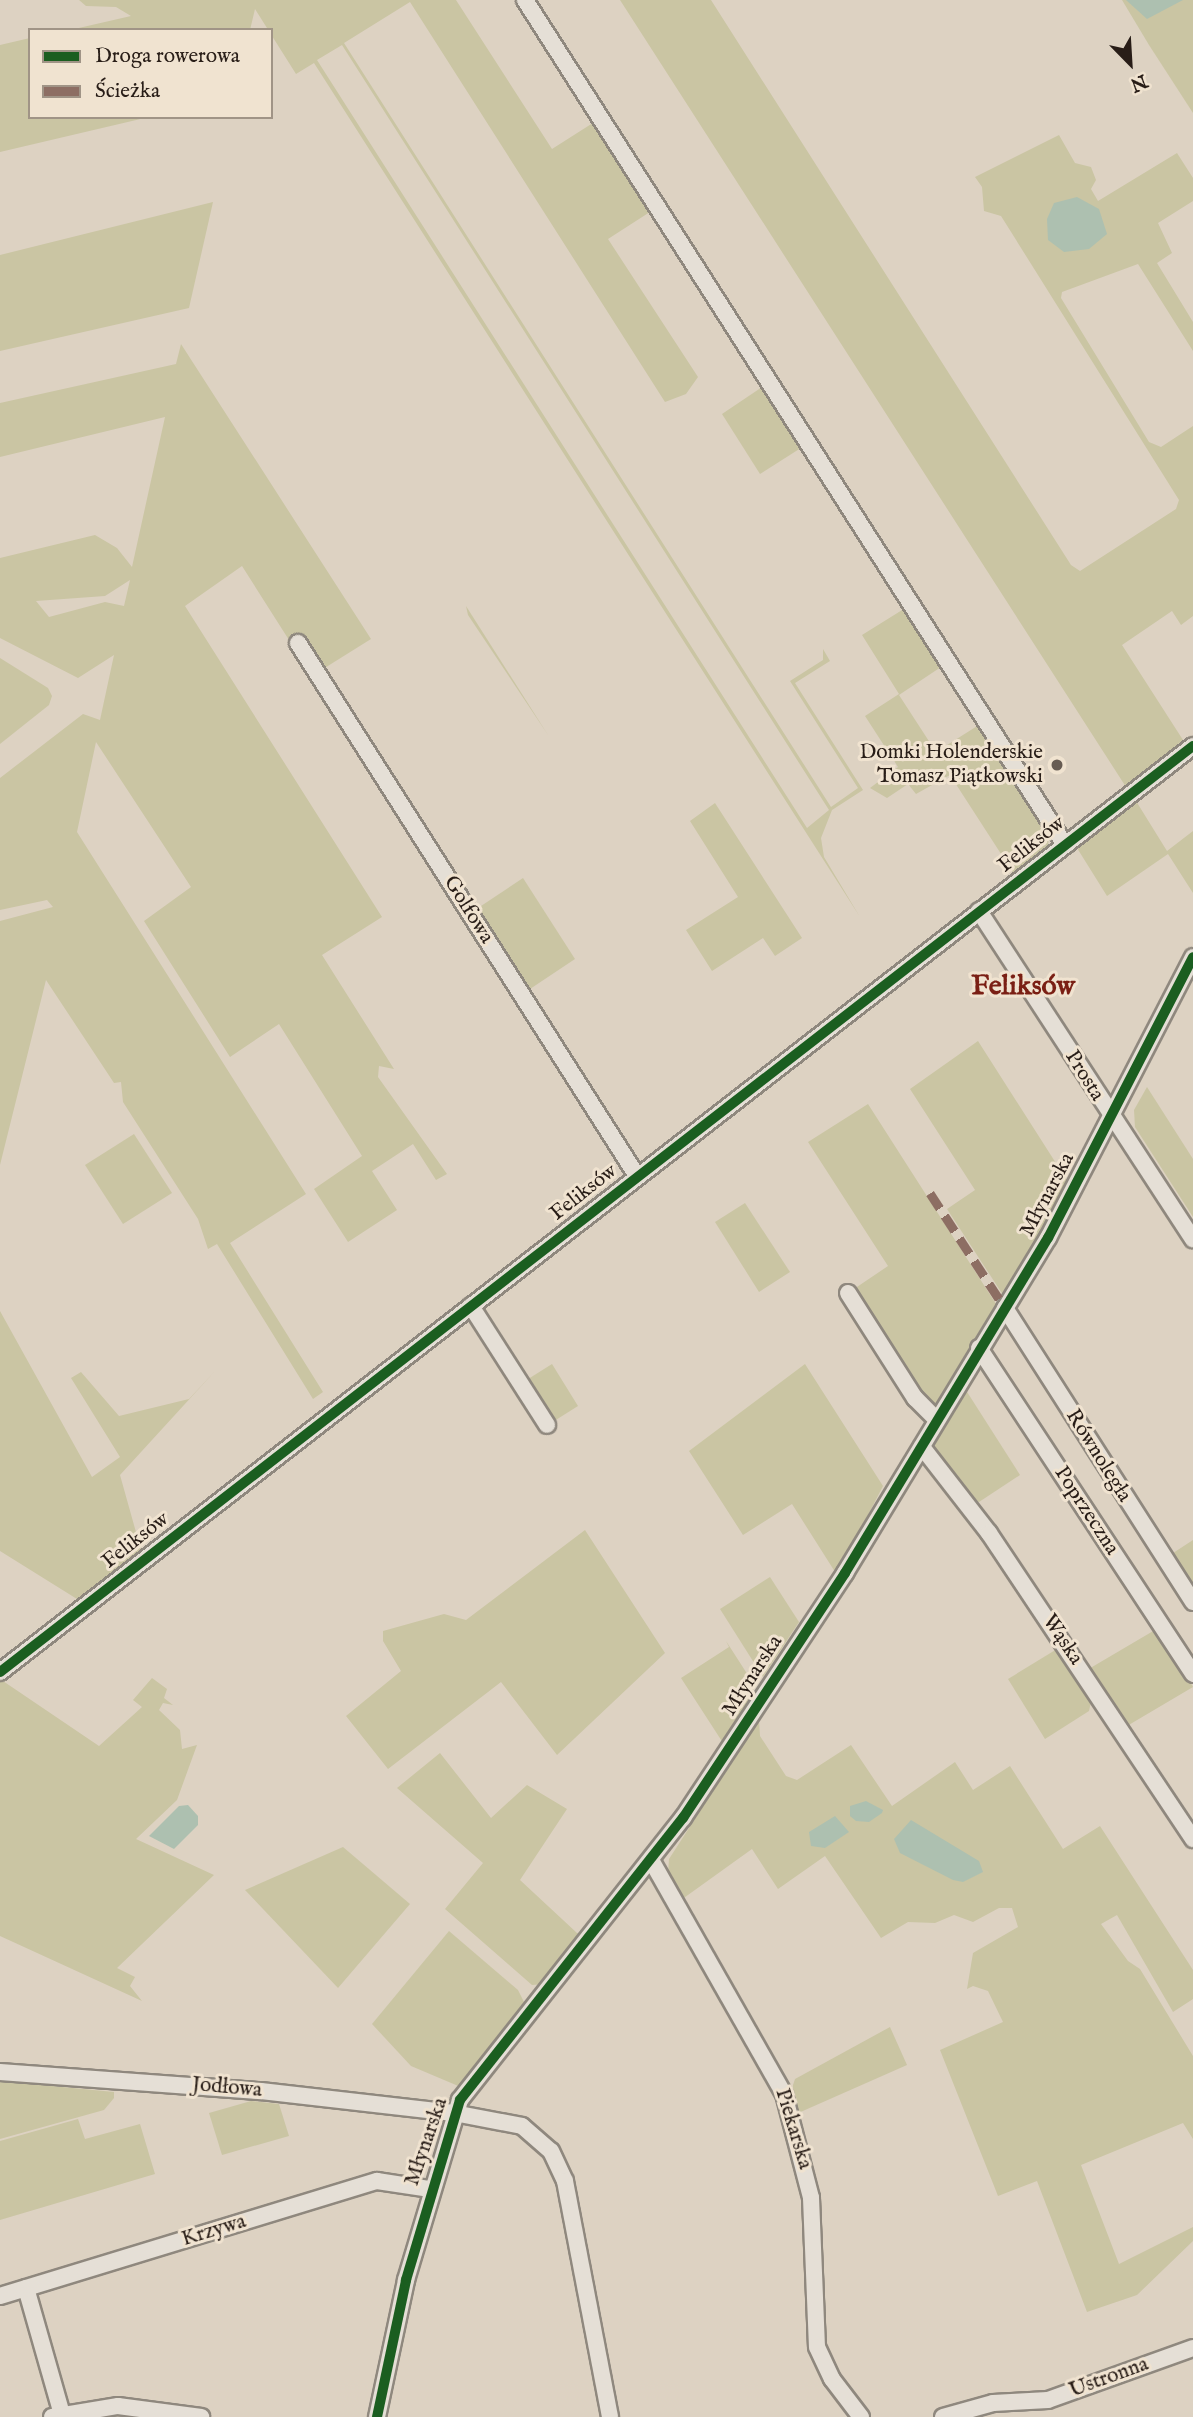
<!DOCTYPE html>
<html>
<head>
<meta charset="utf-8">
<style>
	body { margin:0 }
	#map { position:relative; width:1193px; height:2417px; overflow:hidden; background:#ddd2c2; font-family:"IM FELL English",serif }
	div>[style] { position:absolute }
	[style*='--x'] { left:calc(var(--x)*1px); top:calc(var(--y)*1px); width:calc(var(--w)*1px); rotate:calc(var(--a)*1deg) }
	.green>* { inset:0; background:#cac5a3 }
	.water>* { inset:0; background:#adc0b0 }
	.roads { filter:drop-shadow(2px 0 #8f887e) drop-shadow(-2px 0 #8f887e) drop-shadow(0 2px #8f887e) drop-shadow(0 -2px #8f887e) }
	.minor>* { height:16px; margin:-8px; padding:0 8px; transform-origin:8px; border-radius:8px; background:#e5dfd6 }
	.quiet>* { height:9px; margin-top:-4.5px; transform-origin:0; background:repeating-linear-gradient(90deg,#8d6e63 0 18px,transparent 0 27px) }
	.cycleway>* { height:10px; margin:-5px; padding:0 5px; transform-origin:5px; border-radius:5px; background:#1b5e20 }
	.dots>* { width:19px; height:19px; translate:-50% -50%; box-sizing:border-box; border:4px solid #f0e3d0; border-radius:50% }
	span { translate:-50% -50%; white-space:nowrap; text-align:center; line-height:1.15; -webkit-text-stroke:6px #f0e3d0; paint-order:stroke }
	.poi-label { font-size:21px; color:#281d17 }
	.right { translate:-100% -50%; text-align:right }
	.street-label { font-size:21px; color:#281d17 }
	.district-label { font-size:28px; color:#7a1f14; font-weight:700 }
	.legend { position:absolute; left:28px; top:28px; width:245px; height:91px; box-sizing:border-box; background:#f0e3d0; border:2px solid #a09486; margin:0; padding:9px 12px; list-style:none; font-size:21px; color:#281d17 }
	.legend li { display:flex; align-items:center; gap:14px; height:35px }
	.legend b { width:35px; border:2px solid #a09486 }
	.north { position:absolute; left:1095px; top:28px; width:70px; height:70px; -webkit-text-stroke:5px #f0e3d0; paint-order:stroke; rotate:156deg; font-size:19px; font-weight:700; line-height:28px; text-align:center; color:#281d17 }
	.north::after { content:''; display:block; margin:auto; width:24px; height:32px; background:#281d17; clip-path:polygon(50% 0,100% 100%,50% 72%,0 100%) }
</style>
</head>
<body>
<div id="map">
	<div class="green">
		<i style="clip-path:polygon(evenodd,79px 0,456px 0,552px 149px,596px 121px,653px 210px,608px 239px,698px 377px,686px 394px,665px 402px,410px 2px,344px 43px,831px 807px,858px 788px,790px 681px,823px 660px,823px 649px,830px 661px,795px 683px,863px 790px,832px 810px,821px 838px,824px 857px,860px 917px,314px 63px,296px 74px,255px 9px,250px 30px,70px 30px,131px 16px,116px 7px,86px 6px,79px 0,342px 45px,829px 810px,807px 828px,317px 60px,342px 45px)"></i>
		<i style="clip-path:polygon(620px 0,711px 0,1071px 565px,1080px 571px,1176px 509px,1179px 500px,1001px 216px,984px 211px,982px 187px,975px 177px,1059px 135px,1075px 163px,1091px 167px,1096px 180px,1091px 189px,1098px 201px,1177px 153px,1193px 178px,1193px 201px,1158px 223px,1172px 253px,1157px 263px,1193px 322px,1193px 351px,1138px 264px,1062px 292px,1061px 298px,1149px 442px,1161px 447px,1193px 426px,1193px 616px,1181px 625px,1172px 611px,1122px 645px,1183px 740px,1126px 787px)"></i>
		<i style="clip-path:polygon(1122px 0,1193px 0,1193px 113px,1149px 45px)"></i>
		<i style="clip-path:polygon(30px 38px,30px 117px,149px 117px,0 152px,0 45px)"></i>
		<i style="clip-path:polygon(213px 202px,189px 308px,0 351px,0 255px)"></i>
		<i style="clip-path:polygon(evenodd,181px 344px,371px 639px,323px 669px,296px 651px,242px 566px,185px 606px,382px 917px,322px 955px,394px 1069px,379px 1066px,378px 1077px,447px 1174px,436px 1180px,413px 1144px,372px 1171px,397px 1210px,348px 1242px,314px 1189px,362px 1156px,279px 1024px,230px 1057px,144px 921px,191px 887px,96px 742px,77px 832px,306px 1194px,230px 1243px,323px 1392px,313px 1399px,217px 1244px,208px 1249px,198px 1219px,123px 1102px,121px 1082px,114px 1083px,46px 980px,0 1165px,0 921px,53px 907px,47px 900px,0 910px,0 778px,83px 714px,100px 720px,114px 655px,78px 678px,0 638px,0 558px,95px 535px,117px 548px,132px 567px,165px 417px,0 457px,0 403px,176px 364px,181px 344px,130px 580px,124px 606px,105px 602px,49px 617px,36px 601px,105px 596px,130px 580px)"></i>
		<i style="clip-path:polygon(765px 385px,804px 446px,760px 474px,722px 414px)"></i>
		<i style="clip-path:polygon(466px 606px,548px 735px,468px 615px)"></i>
		<i style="clip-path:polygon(907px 607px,944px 665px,899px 695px,936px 752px,982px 723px,1049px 830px,1048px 847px,1014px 874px,950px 775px,916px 794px,908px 784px,887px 798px,870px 788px,898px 767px,865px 716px,899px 694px,862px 635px)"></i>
		<i style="clip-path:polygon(0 658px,48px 688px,52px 696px,49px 705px,0 744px)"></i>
		<i style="clip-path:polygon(1136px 801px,1167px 851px,1193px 831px,1193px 893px,1168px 854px,1107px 896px,1077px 848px)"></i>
		<i style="clip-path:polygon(715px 803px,802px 938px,775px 956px,763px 938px,712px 971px,686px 930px,738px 897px,690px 821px)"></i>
		<i style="clip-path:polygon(523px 878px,575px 959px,527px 991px,478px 908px)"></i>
		<i style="clip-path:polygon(978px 1041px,1068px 1182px,1005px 1298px,947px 1209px,975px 1190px,910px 1089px)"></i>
		<i style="clip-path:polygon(1147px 1087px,1193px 1159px,1193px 1217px,1135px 1127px,1134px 1110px)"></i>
		<i style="clip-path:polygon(868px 1104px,996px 1304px,932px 1410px,851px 1291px,888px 1266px,808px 1142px)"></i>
		<i style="clip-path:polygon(134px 1134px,172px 1193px,123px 1224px,85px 1165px)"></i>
		<i style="clip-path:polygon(745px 1203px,790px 1272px,759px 1292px,715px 1222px)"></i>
		<i style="clip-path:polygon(0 1311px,92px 1477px,120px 1457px,71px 1378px,81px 1372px,119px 1416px,189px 1399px,216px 1370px,120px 1475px,141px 1550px,77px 1599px,0 1551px)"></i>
		<i style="clip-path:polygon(552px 1364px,578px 1406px,551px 1423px,525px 1381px)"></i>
		<i style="clip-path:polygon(805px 1364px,883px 1486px,837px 1575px,792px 1504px,743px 1535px,689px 1451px)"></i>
		<i style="clip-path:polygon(962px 1384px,1020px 1475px,979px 1502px,973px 1501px,933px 1449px)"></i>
		<i style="clip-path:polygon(585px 1530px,665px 1653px,557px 1755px,501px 1682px,388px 1769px,346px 1716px,401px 1671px,383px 1641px,383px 1631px,444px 1614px,466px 1620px)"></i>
		<i style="clip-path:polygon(1193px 1540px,1193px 1597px,1167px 1557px)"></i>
		<i style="clip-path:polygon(770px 1577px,799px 1622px,763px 1677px,720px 1609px)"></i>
		<i style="clip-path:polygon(1160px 1627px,1193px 1687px,1127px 1726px,1150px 1760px,1087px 1670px)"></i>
		<i style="clip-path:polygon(726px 1641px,755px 1686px,725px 1746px,681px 1678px,729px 1647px)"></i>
		<i style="clip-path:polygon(1057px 1649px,1092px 1697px,1089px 1711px,1045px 1739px,1008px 1679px)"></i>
		<i style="clip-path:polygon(152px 1678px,167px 1689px,164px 1698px,173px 1705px,163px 1703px,159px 1710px,180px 1730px,182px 1749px,197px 1745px,177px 1800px,136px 1839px,214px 1875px,117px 1968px,135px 1977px,130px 1986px,142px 2001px,0 1936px,0 1679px,99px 1746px,142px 1707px,133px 1700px)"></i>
		<i style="clip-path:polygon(759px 1720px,760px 1736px,786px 1776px,797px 1780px,851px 1745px,892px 1806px,955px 1762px,973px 1790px,1010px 1766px,1063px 1849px,1100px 1826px,1193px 1970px,1193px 1999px,1173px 2012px,1117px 1915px,1101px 1924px,1128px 1961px,1140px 1969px,1193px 2056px,1193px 2139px,1183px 2123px,1081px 2165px,1119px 2264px,1193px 2227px,1193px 2241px,1137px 2295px,1087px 2312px,1037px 2181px,998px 2196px,940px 2050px,1003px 2022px,988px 1991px,973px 1986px,967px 1989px,973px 1953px,1018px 1927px,1012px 1908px,999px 1908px,973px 1922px,954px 1915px,935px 1923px,908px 1922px,881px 1938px,825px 1856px,778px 1889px,752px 1849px,681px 1900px,668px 1873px,669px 1859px)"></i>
		<i style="clip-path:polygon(440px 1753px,491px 1818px,527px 1785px,567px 1809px,520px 1880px,577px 1933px,586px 1933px,545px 1984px,532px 1985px,445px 1909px,483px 1863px,397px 1788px)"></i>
		<i style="clip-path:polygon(343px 1847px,410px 1904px,338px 1988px,245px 1890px)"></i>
		<i style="clip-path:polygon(449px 1931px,518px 1990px,524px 2002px,463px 2088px,411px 2066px,372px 2024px)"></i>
		<i style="clip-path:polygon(890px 2027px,907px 2065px,796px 2114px,791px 2091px,795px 2079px)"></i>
		<i style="clip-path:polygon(0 2081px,114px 2092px,114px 2098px,104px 2110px,0 2139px)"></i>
		<i style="clip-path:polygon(251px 2101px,279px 2104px,289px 2136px,222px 2155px,209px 2113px)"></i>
		<i style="clip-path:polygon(78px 2119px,85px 2139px,140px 2124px,155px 2174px,0 2220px,0 2141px)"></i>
	</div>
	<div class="water">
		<i style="clip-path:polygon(1126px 0,1183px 0,1147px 19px)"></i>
		<i style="clip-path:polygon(1077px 197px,1099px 209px,1107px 234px,1089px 249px,1064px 252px,1048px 240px,1047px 219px,1054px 203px)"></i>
		<i style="clip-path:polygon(866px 1801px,883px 1810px,882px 1813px,869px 1822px,856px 1821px,850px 1816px,850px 1806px)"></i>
		<i style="clip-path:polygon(188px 1805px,198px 1816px,198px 1825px,174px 1849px,149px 1836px,179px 1806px)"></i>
		<i style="clip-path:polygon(835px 1816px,849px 1832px,825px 1848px,811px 1846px,809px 1832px)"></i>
		<i style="clip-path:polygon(911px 1820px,979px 1861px,983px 1872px,963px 1882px,953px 1880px,900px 1853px,894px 1839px)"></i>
	</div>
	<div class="roads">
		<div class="minor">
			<i style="--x:525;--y:0;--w:1003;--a:57.42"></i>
			<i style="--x:298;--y:643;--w:632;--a:57.54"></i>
			<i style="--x:979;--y:911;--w:392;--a:56.9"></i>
			<i style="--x:848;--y:1293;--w:125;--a:57.5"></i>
			<i style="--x:915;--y:1398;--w:28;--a:45"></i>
			<i style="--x:471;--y:1306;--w:141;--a:57.4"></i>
			<i style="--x:1005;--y:1308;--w:349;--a:57.4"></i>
			<i style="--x:979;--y:1348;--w:390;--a:56.7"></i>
			<i style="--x:922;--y:1447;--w:109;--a:52.1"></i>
			<i style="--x:989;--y:1533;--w:368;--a:56.3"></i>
			<i style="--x:0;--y:1672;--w:1510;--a:-37.82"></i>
			<i style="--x:651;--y:1860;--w:269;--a:60.4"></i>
			<i style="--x:784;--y:2094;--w:107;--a:75.4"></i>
			<i style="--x:811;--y:2198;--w:149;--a:87.7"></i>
			<i style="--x:817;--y:2347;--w:35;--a:65"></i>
			<i style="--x:832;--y:2379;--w:48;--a:52.7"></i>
			<i style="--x:0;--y:2072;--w:262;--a:4.2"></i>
			<i style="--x:261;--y:2091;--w:194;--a:6.5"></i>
			<i style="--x:454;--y:2113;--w:69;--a:10.8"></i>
			<i style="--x:522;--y:2126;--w:38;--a:41"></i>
			<i style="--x:551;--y:2151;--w:33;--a:65"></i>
			<i style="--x:565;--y:2181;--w:240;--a:79.2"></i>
			<i style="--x:26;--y:2288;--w:131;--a:74.1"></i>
			<i style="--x:0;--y:2296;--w:394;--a:-17"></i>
			<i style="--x:377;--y:2181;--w:54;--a:8.6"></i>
			<i style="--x:52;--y:2417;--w:67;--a:-9.5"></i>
			<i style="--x:118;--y:2406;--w:84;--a:7.5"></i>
			<i style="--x:377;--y:2417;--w:140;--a:-78"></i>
			<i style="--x:406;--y:2280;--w:188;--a:-73.3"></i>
			<i style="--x:460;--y:2100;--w:360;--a:-51.7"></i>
			<i style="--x:683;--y:1818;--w:294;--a:-56.5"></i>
			<i style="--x:845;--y:1573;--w:392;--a:-58.8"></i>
			<i style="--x:1048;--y:1238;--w:316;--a:-62.7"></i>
			<i style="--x:943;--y:2417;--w:52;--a:-15.6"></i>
			<i style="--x:993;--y:2403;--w:55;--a:-3.1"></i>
			<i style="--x:1048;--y:2400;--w:154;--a:-19.7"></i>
		</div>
	</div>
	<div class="quiet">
		<i style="--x:930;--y:1193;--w:137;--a:56.9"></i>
	</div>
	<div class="cycleway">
		<i style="--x:0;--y:1672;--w:1510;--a:-37.82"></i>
		<i style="--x:377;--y:2417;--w:140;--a:-78"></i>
		<i style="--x:406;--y:2280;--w:188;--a:-73.3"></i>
		<i style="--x:460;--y:2100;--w:360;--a:-51.7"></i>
		<i style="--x:683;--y:1818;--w:294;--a:-56.5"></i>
		<i style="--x:845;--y:1573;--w:392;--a:-58.8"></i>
		<i style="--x:1048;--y:1238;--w:316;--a:-62.7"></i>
	</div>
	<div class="dots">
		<i style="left:1057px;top:765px;background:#675c53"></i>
	</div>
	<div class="poi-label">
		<span class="right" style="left:1043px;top:765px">Domki Holenderskie<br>Tomasz Piątkowski</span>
	</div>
	<div class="street-label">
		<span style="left:1032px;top:845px;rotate:-38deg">Feliksów</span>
		<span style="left:468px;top:910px;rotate:58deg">Golfowa</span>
		<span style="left:1084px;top:1076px;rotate:58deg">Prosta</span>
		<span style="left:584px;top:1193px;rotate:-38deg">Feliksów</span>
		<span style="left:1048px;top:1195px;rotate:-62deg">Młynarska</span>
		<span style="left:1098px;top:1456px;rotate:58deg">Równoległa</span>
		<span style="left:1086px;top:1511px;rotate:57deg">Poprzeczna</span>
		<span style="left:136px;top:1541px;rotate:-38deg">Feliksów</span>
		<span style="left:1062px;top:1640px;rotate:56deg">Wąska</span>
		<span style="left:753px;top:1676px;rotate:-57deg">Młynarska</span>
		<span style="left:227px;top:2088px;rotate:5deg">Jodłowa</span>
		<span style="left:793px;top:2129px;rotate:73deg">Piekarska</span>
		<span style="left:427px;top:2142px;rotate:-71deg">Młynarska</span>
		<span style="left:214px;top:2231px;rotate:-17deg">Krzywa</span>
		<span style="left:1109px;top:2378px;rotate:-20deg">Ustronna</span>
	</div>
	<div class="district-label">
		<span style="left:1023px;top:987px">Feliksów</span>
	</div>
	<ul class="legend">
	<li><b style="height:9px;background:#1b5e20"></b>Droga rowerowa</li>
	<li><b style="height:9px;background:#8d6e63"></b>Ścieżka</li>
	</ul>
	<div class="north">N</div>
</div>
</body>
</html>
